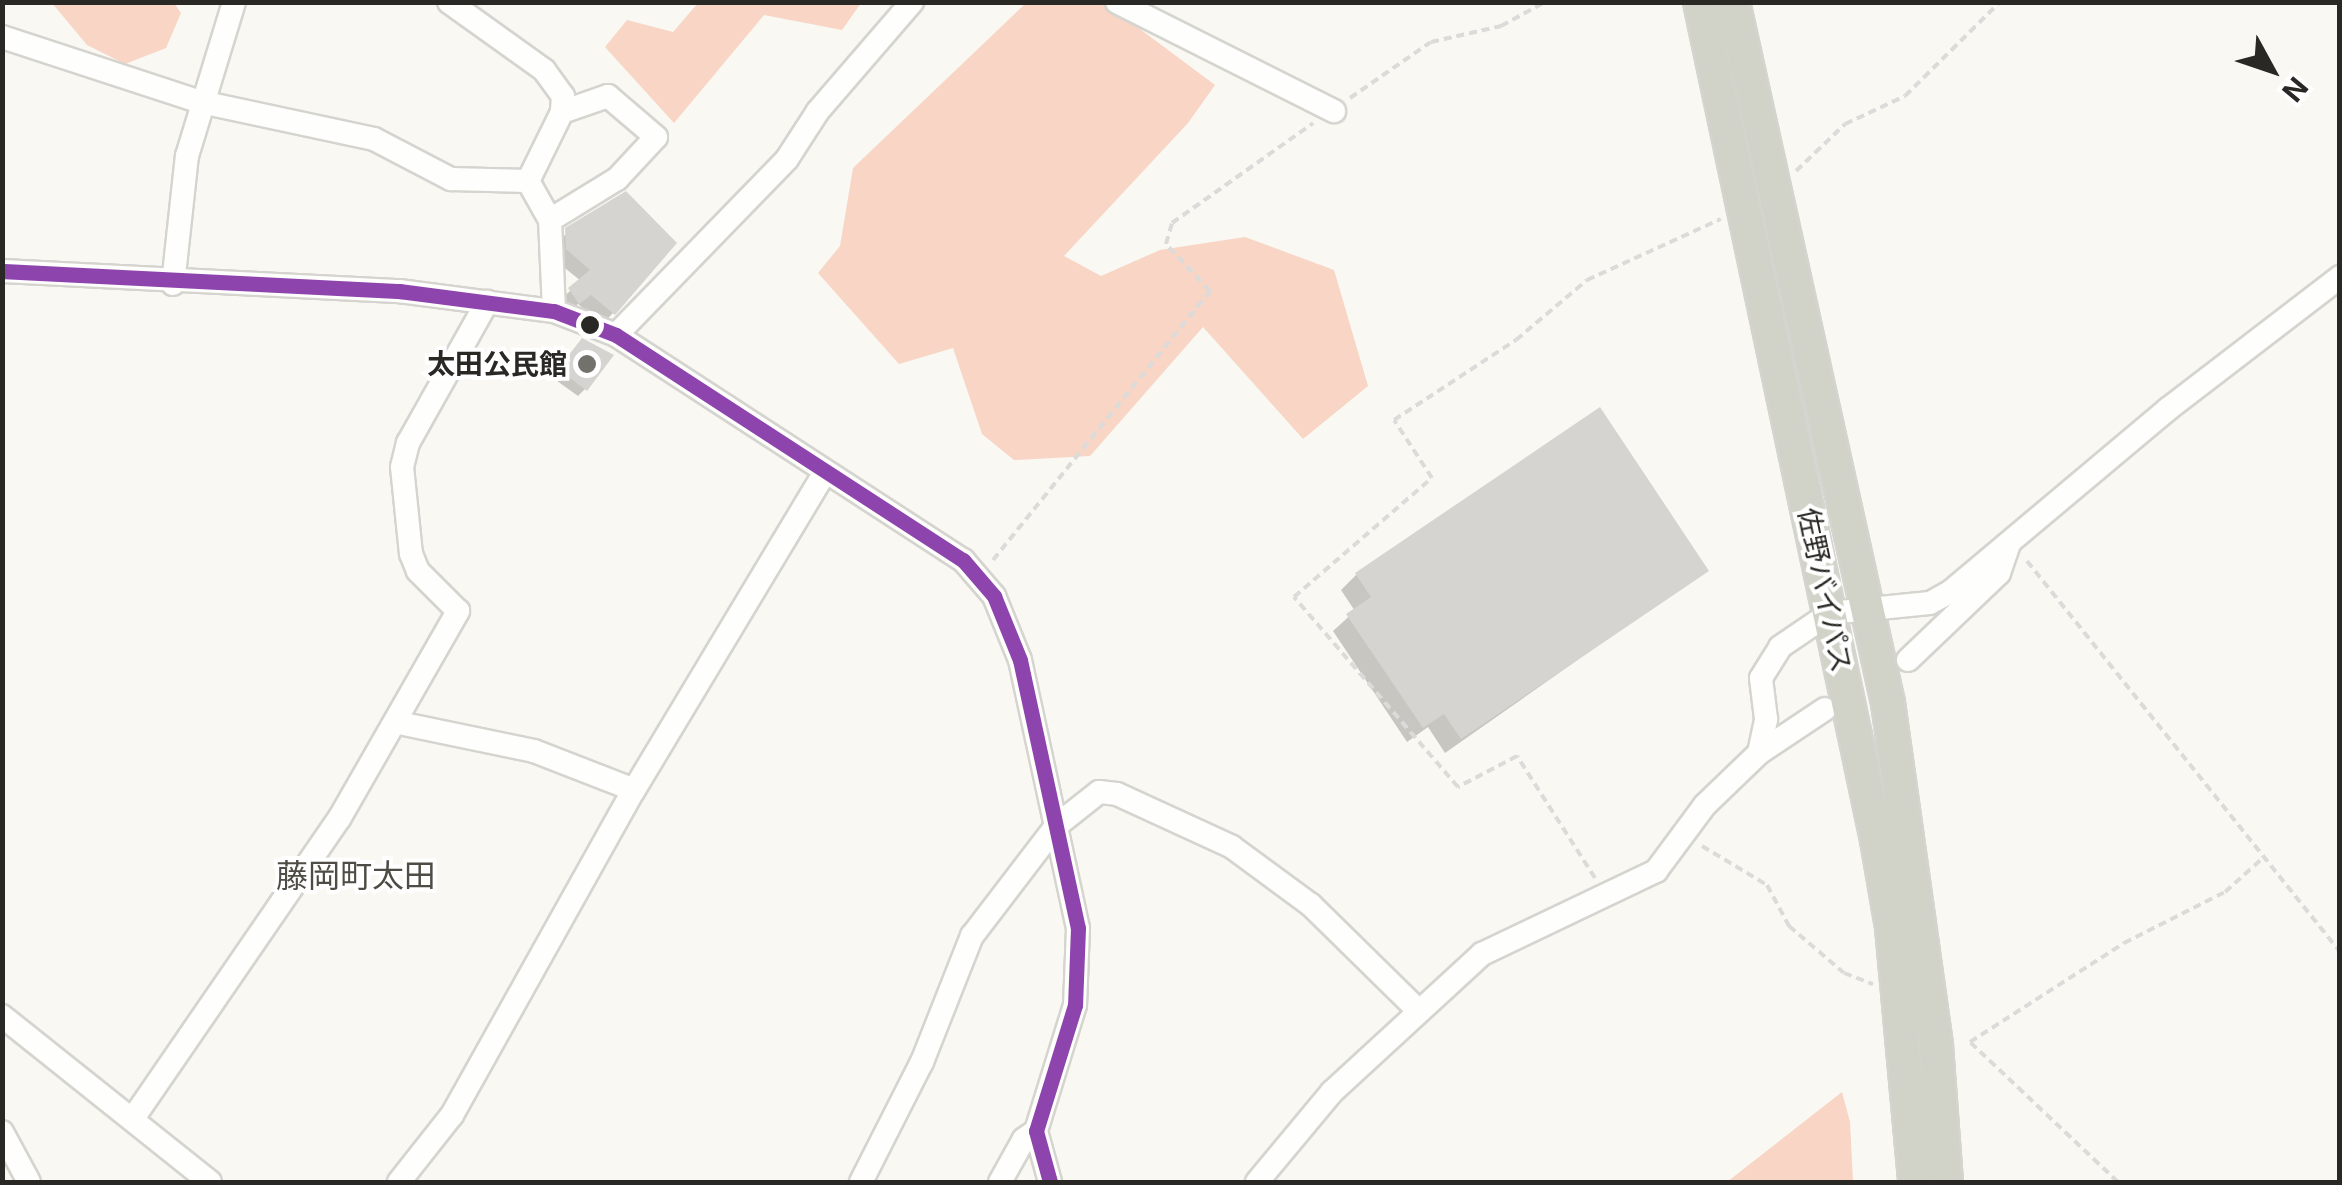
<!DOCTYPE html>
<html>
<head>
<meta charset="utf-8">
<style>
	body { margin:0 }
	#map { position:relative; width:2342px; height:1185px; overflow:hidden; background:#f9f8f2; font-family:Inter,"Noto Sans JP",sans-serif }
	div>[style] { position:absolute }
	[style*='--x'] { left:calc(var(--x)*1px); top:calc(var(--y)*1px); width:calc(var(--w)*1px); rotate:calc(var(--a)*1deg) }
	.green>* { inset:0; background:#f8d5c4 }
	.shadow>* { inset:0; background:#0003 }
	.building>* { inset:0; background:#d6d4d0 }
	.path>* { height:4px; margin-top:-2px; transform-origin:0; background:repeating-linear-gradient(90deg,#dcdbd9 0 8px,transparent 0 13px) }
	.roads { filter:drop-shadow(2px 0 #d5d4cf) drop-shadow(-2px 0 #d5d4cf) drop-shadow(0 2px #d5d4cf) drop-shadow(0 -2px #d5d4cf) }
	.minor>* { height:22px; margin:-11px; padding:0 11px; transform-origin:11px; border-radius:11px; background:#fefefd }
	.highway>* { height:32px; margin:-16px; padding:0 16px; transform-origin:16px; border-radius:16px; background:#d1d3c8 }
	.bus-1>* { height:15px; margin:-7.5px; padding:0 7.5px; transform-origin:7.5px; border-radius:7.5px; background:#8e44ad }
	.dots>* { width:28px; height:28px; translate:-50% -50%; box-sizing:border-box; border:5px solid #fff; border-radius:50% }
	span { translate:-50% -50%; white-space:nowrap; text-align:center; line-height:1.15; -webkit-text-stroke:8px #fff; paint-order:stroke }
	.poi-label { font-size:28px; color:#292824; font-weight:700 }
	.right { translate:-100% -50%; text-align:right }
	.street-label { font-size:28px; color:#292824 }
	.quarter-label { font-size:32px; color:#4e4c44 }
	.frame { position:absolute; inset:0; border:5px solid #292824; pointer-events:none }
	.north { position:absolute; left:2222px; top:20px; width:100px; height:100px; -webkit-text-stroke:8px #fff; paint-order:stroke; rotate:130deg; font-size:28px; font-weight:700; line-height:40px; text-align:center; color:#292824 }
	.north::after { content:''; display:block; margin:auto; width:35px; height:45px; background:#292824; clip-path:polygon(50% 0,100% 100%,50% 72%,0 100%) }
</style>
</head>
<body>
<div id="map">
	<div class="green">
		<i style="clip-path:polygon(699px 2px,861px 2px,861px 3px,842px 30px,764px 15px,674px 123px,605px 47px,627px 20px,673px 32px)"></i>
		<i style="clip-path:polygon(52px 3px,174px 3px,181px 13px,166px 48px,125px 64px,87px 45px)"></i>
		<i style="clip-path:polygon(1026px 3px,1105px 3px,1215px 85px,1188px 123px,1064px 256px,1101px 276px,1160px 250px,1245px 237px,1334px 270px,1368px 386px,1303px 439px,1203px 327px,1090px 456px,1014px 460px,982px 434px,953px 348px,899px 364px,818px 273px,840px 246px,853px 168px)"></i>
		<i style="clip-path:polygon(1842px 1092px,1850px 1122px,1853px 1182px,1727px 1182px)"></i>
	</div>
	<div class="shadow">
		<i style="clip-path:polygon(626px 194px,613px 313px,602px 324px,578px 304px,567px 313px,559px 301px,581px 281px,556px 261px,555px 242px)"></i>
		<i style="clip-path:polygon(575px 348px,585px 389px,578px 396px,553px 378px)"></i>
		<i style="clip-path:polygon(1706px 570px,1445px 753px,1428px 727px,1407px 742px,1333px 631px,1355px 611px,1341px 590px,1356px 575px)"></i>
	</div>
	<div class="building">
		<i style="clip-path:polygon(626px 191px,677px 243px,615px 315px,591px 295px,579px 304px,568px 288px,590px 270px,566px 249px,565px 228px)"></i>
		<i style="clip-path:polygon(582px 338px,614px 355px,587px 391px,558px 369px)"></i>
		<i style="clip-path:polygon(1600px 407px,1709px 571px,1461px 739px,1444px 714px,1423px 728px,1346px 614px,1371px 597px,1355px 573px)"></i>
	</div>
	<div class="path">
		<i style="--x:1350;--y:98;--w:98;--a:-34.7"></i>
		<i style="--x:1431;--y:42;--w:72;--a:-12.9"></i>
		<i style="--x:1501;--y:26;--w:50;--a:-28.6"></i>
		<i style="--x:1796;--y:171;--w:68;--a:-43.8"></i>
		<i style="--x:1845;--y:124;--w:66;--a:-25"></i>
		<i style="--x:1905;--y:96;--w:134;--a:-44.7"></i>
		<i style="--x:993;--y:560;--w:346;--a:-51.1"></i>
		<i style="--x:1210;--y:291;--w:64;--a:-133.1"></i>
		<i style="--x:1166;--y:244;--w:22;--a:-74"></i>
		<i style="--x:1172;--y:223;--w:173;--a:-35.3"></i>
		<i style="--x:2027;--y:561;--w:501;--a:51.32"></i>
		<i style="--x:1702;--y:846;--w:76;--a:31"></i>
		<i style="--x:1767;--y:885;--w:47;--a:61.8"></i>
		<i style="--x:1789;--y:926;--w:72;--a:40.5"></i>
		<i style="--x:1844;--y:973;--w:31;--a:21"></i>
		<i style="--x:1595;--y:878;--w:145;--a:-122.6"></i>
		<i style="--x:1517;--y:756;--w:67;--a:152.3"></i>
		<i style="--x:1458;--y:787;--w:251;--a:-130.8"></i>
		<i style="--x:1294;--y:597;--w:182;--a:-40.8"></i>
		<i style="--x:1432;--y:478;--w:69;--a:-123.2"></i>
		<i style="--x:1394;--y:420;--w:146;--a:-33.3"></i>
		<i style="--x:1516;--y:340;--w:93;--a:-40.2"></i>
		<i style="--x:1587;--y:280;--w:147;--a:-24.5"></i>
		<i style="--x:2118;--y:1182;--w:204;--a:-136.6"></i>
		<i style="--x:1970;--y:1042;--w:183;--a:-32.7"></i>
		<i style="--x:2124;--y:943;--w:113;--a:-26.8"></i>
		<i style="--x:2225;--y:892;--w:52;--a:-41.9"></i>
	</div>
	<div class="roads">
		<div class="minor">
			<i style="--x:449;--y:2;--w:117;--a:35.6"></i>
			<i style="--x:544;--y:70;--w:32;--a:54"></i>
			<i style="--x:563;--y:96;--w:16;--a:94"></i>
			<i style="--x:562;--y:112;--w:77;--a:116.2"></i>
			<i style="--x:1117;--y:2;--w:243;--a:26.7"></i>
			<i style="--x:2;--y:37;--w:209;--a:18.1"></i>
			<i style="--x:201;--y:102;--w:177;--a:12.1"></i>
			<i style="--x:374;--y:139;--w:87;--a:27.5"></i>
			<i style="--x:451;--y:179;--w:77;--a:1.5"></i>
			<i style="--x:528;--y:181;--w:45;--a:60.6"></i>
			<i style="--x:2;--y:271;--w:398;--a:2.9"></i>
			<i style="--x:399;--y:291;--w:156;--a:7.4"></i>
			<i style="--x:554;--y:311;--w:66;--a:21.2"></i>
			<i style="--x:616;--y:335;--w:414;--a:33"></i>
			<i style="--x:963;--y:560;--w:48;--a:49.3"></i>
			<i style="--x:994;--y:596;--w:69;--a:67.9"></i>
			<i style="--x:1020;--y:660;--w:274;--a:77.8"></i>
			<i style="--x:1078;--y:928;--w:77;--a:92.2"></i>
			<i style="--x:1075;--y:1005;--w:132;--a:107.2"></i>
			<i style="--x:1036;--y:1131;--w:53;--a:74.6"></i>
			<i style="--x:173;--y:284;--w:129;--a:-83.8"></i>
			<i style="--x:187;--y:156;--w:161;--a:-73"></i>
			<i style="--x:554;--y:311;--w:91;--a:-92.5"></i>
			<i style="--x:550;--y:220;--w:79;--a:-31.5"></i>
			<i style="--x:617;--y:179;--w:57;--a:-47.1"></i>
			<i style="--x:656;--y:137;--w:63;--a:-139.5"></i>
			<i style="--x:608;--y:96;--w:49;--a:160.8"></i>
			<i style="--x:616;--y:335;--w:245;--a:-45.8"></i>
			<i style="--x:787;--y:159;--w:57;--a:-57.1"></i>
			<i style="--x:818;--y:111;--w:144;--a:-49.2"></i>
			<i style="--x:1908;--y:660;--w:126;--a:-43.7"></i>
			<i style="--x:1999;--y:573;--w:31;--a:-71"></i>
			<i style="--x:399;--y:723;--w:138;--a:11.7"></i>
			<i style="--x:534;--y:751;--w:107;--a:21.3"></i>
			<i style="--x:1759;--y:753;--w:79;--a:-33.7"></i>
			<i style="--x:2;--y:1016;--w:266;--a:38.6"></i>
			<i style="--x:134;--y:1117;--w:362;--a:-55.5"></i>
			<i style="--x:339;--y:819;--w:240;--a:-60.2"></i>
			<i style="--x:458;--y:611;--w:57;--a:-135"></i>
			<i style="--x:418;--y:571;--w:18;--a:-112"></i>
			<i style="--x:411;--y:554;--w:87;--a:-95.9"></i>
			<i style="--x:402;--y:467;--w:25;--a:-76"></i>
			<i style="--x:408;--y:443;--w:162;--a:-60.7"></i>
			<i style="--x:2;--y:1132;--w:57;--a:61.6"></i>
			<i style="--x:399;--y:1182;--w:85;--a:-51.7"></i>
			<i style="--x:452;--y:1115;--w:372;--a:-60.8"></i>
			<i style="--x:634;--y:790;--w:369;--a:-59"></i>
			<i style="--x:861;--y:1182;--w:135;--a:-63.1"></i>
			<i style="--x:922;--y:1062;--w:136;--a:-68.4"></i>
			<i style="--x:972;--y:936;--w:138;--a:-52.6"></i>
			<i style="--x:1056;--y:826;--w:55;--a:-38.3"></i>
			<i style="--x:1099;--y:792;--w:18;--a:6"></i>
			<i style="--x:1117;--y:794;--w:127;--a:24.7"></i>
			<i style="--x:1232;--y:847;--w:98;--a:36.3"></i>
			<i style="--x:1311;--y:905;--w:150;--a:44.5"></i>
			<i style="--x:1000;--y:1182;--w:49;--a:-60.8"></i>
			<i style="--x:1024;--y:1139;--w:14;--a:-34"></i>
			<i style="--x:1257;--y:1182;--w:117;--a:-50.2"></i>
			<i style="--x:1332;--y:1092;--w:204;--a:-42.6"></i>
			<i style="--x:1482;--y:954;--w:193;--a:-25.5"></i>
			<i style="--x:1656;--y:871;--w:82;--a:-53.4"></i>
			<i style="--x:1705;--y:805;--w:75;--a:-43.9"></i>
			<i style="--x:1759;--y:753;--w:35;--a:-78"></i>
			<i style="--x:1766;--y:719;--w:41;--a:-97"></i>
			<i style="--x:1761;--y:678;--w:36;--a:-58"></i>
			<i style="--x:1780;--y:647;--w:60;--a:-34.2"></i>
			<i style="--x:1830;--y:613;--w:100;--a:-5.7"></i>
			<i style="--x:1930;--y:603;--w:23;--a:-29"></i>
			<i style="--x:1950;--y:592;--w:285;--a:-40"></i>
			<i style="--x:2168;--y:409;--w:217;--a:-37.5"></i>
		</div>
		<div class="highway">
			<i style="--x:1700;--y:2;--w:856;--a:78.07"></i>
			<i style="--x:1877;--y:840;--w:88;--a:80.2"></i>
			<i style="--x:1892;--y:927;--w:256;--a:84.8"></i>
			<i style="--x:1733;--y:2;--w:718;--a:77.53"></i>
			<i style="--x:1888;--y:703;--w:346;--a:82"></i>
			<i style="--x:1936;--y:1046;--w:136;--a:85.8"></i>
		</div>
	</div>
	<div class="bus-1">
		<i style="--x:2;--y:271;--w:398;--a:2.9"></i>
		<i style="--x:399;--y:291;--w:156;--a:7.4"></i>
		<i style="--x:554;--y:311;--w:66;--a:21.2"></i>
		<i style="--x:616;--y:335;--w:414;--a:33"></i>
		<i style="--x:963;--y:560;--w:48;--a:49.3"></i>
		<i style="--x:994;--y:596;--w:69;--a:67.9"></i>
		<i style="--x:1020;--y:660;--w:274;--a:77.8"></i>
		<i style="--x:1078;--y:928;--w:77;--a:92.2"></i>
		<i style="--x:1075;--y:1005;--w:132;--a:107.2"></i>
		<i style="--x:1036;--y:1131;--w:53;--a:74.6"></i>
	</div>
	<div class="dots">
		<i style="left:590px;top:325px;background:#292824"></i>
		<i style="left:587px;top:364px;background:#72716c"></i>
	</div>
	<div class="poi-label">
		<span class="right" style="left:567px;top:364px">太田公民館</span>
	</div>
	<div class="street-label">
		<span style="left:1825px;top:590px;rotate:78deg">佐野バイパス</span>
	</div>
	<div class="quarter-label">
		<span style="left:356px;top:876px">藤岡町太田</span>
	</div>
	<div class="frame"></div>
	<div class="north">N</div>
</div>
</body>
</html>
